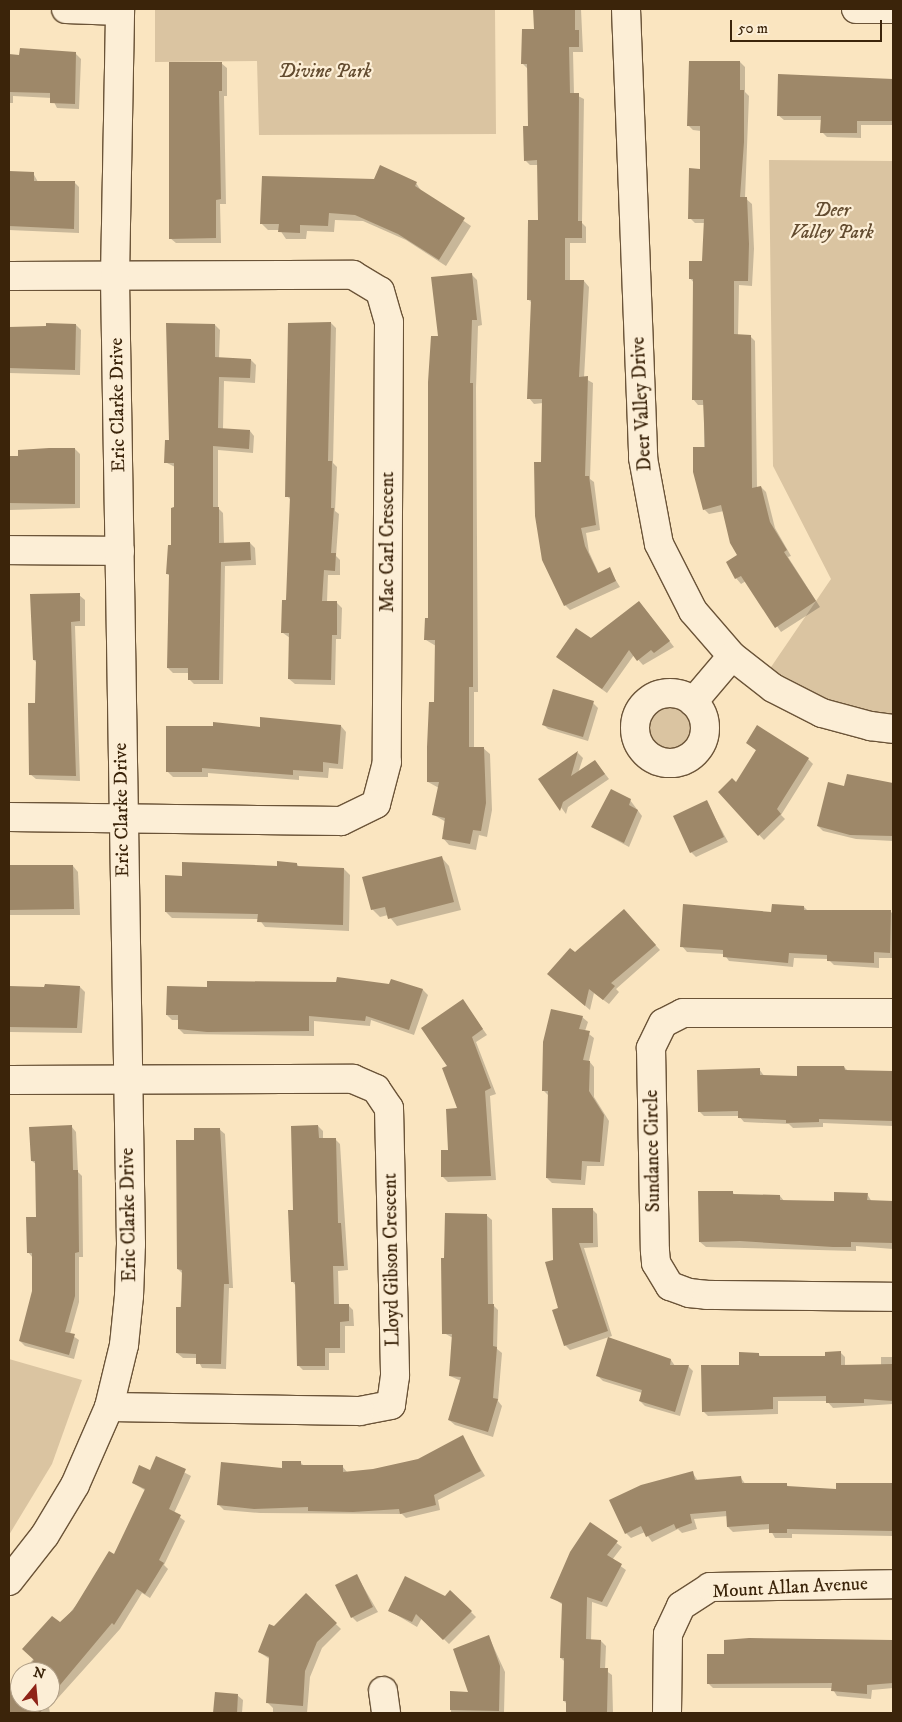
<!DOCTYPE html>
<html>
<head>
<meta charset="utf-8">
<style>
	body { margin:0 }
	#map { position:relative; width:902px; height:1722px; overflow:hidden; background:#fae5c0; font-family:"IM FELL DW Pica",serif }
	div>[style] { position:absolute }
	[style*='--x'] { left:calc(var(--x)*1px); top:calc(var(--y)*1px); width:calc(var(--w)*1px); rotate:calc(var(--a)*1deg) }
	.green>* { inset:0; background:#dac4a1 }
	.round { border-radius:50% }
	.shadow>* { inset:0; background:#0003 }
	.building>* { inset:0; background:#9e8869 }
	.roads { filter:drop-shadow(1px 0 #6b5438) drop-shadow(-1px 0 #6b5438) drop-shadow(0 1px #6b5438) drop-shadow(0 -1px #6b5438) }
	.minor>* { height:28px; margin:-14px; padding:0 14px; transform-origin:14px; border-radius:14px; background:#fceed6 }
	.minor>.ring { margin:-14px; padding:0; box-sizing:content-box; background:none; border:28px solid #fceed6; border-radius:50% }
	span { translate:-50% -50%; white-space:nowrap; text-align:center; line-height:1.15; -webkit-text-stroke:4.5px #fceed6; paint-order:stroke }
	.park-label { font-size:19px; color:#634c30; font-style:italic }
	.street-label { font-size:19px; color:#3b240a }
	.frame { position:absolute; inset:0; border:10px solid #3b240a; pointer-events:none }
	.north { position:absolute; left:10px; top:1662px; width:50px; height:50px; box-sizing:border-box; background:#fceed6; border:1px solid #af9d84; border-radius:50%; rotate:17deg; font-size:14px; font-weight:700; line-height:20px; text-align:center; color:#3b240a }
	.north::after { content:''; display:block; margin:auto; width:18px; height:22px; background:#8f2418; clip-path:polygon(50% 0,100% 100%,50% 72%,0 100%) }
	.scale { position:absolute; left:730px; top:20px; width:152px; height:22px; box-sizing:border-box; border:2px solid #3b240a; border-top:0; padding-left:6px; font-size:15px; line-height:18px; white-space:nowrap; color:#3b240a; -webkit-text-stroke:4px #fceed6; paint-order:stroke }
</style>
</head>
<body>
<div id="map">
	<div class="green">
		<i style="clip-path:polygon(155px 9px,495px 9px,496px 134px,259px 135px,257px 61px,155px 62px)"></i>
		<i style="clip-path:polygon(769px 160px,893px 161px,893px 717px,854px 710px,823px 699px,769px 670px,831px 579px,773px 466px)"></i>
		<i class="round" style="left:644px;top:704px;width:50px;height:50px"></i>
		<i style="clip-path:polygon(9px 1359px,82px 1380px,52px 1464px,9px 1535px)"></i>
	</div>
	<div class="shadow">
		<i style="clip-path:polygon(535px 9px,581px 9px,583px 52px,573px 52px,574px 94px,584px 99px,582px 223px,586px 227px,586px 243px,570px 243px,570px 281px,584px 281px,589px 287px,584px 378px,593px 383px,590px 479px,594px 482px,600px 530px,586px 533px,589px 552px,599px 574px,609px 569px,620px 587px,570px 610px,565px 605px,543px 463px,543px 403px,534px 404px,529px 398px,533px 304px,528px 299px,539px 222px,538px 165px,530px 165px,525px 160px,530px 127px,528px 69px,523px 64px,535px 30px)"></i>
		<i style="clip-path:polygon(75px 53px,81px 59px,79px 109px,57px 108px,52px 98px,13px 96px,13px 103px,9px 103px,9px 56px)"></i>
		<i style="clip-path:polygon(740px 62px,745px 67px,745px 92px,749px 96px,745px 198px,752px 204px,754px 249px,752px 286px,739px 285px,738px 335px,750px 336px,755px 341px,757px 488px,761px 487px,766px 492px,775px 528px,791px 556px,788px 557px,820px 607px,781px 632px,746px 581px,741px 584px,736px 578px,727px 562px,739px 556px,724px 511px,709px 514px,704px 509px,704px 405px,698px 405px,693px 399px,694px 283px,690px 278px,703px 263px,705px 223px,695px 223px,690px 218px,701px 170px,701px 131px,693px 130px,688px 125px)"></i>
		<i style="clip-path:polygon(221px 63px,227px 68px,227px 96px,224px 96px,226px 204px,220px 204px,221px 243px,176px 243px,170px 238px)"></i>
		<i style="clip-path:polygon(779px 75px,893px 81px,893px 125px,861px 125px,861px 138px,827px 137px,822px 132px,822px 120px,784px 120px,778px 115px)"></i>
		<i style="clip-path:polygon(9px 172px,33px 173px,38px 182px,74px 182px,79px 187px,79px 233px,9px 230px)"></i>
		<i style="clip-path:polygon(416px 183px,422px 192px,471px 226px,446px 266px,406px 240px,363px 221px,335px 220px,334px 232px,307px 231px,306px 239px,286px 239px,280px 230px,268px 230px,261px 223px)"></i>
		<i style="clip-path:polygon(471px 274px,477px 280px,482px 325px,478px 326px,476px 388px,478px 692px,474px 692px,474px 748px,483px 748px,490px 754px,492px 810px,487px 837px,479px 835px,476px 850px,449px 845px,443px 838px,446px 822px,434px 815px,439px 788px,428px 782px,436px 703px,436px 646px,426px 640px,430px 619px,439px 337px)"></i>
		<i style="clip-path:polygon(331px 323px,336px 328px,333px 463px,337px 467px,335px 511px,339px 514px,336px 556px,340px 560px,340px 575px,328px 575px,327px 602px,337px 603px,342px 608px,341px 639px,336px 639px,335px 685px,295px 684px,289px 679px,290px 638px,283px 633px,288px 601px,292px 501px,287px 496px)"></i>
		<i style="clip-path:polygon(76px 325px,81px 330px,80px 375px,9px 373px,9px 329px)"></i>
		<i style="clip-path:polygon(215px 325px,220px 330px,219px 358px,251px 360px,256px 365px,255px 383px,224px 381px,223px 429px,250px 431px,254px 436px,253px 453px,218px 450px,218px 508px,223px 513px,224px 544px,250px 543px,255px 548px,256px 565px,225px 566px,223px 684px,194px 684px,189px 679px,189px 673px,173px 673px,168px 668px,170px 576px,167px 574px,176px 509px,175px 467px,165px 462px)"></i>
		<i style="clip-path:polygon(75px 449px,80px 454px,80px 508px,9px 510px,9px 457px)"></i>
		<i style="clip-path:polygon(79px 595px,85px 600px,85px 626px,75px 626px,80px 781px,36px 779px,30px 774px,37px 704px,37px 663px,34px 660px)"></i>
		<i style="clip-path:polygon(644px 608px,674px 647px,643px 665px,634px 655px,607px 693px,557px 657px)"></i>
		<i style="clip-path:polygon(593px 703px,598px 708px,588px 741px,548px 729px,543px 724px)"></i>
		<i style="clip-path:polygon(341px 726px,346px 732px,343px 769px,329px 768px,328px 778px,299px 776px,299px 780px,208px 773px,208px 777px,173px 777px,167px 771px,261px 728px)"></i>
		<i style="clip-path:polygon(747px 743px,808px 759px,813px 764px,781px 815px,785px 819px,764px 840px,719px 792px,737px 784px,757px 751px)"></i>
		<i style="clip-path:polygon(578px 753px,583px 758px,578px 773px,595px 761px,609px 779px,568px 807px,566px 814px,540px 779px)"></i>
		<i style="clip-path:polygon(874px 783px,893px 785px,893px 841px,856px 839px,823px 831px,818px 826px,844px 788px)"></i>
		<i style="clip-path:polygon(630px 800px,642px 816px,629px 847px,592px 827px)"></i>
		<i style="clip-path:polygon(706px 801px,728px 842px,696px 857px,691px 852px)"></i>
		<i style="clip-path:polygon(442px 858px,449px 866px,461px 910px,397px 926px,388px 915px,380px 917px,372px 909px)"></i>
		<i style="clip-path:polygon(297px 864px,300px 868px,344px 869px,350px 875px,349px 931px,265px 927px,259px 919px,172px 918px,166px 912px,184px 877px)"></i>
		<i style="clip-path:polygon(9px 865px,73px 866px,78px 872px,80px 915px,9px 915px)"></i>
		<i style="clip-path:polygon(804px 907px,808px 911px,890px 911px,893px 914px,893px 958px,879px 958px,879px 968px,834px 965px,828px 959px,794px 958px,793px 967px,729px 961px,724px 954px,687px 952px,682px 946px,772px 913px)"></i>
		<i style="clip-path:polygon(629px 916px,660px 950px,616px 989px,619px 992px,609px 1004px,594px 993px,590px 1010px,554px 979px,575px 954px)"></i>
		<i style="clip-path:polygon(391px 980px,423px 990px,428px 995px,414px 1035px,371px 1020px,370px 1026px,314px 1021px,314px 1036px,184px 1034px,179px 1029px,180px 1020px,172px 1020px,167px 1015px,208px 988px,390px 985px)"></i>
		<i style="clip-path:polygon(80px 987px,85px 992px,82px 1033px,9px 1032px,9px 988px)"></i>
		<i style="clip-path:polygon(463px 1001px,487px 1035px,476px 1042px,496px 1094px,490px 1096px,496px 1180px,448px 1182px,442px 1176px,459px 1109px,449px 1067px)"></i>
		<i style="clip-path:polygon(582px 1017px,588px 1022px,585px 1031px,594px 1038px,589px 1061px,594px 1067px,594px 1097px,609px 1121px,604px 1166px,587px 1166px,585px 1185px,552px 1183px,547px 1178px,549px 1096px,543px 1090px)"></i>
		<i style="clip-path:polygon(844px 1067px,848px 1071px,893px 1071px,893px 1126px,823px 1123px,823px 1127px,793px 1128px,789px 1124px,744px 1122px,739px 1116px,704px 1116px,699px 1111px,759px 1069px,765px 1077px,798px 1078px)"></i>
		<i style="clip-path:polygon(71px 1126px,76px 1132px,78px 1172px,82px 1176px,83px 1257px,79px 1257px,79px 1302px,70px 1334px,79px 1340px,74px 1359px,25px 1346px,20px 1341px,33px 1291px,33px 1258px,28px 1252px,37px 1218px,37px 1165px,32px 1161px)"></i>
		<i style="clip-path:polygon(318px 1126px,323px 1131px,323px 1140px,335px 1139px,340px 1144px,348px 1270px,338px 1271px,339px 1305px,348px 1305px,353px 1310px,354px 1326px,345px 1326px,345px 1353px,329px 1353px,329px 1370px,303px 1370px,298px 1365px,296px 1286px,292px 1281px,294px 1211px)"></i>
		<i style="clip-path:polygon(219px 1129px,225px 1134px,233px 1288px,229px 1288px,226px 1369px,202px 1368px,197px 1358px,183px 1358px,177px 1353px,183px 1274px,178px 1269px,195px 1141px)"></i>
		<i style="clip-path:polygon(732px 1192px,735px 1195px,780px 1196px,785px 1202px,835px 1203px,867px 1194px,872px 1202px,893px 1203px,893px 1249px,856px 1246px,856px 1251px,706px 1247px,700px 1242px)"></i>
		<i style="clip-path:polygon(592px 1209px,597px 1214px,598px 1247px,584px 1248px,612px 1336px,570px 1350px,565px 1345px,554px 1261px)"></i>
		<i style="clip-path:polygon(486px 1215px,492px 1220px,493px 1305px,498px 1310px,497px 1349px,502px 1353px,498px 1401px,502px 1406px,493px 1437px,455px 1425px,449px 1420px,461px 1381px,450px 1376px,453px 1338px,444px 1333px,445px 1259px)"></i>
		<i style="clip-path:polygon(840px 1352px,845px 1357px,845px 1367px,881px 1365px,881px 1357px,893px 1357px,893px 1404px,833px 1408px,827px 1401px,778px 1401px,778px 1414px,708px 1416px,703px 1411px,740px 1366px,758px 1354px,762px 1358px,826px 1358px)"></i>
		<i style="clip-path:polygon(671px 1360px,675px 1366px,688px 1366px,693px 1371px,680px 1416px,645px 1406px,640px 1401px,642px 1393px,603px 1381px,598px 1376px)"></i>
		<i style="clip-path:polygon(462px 1437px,485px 1476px,438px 1500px,440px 1510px,406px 1518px,402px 1514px,260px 1513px,224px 1510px,219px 1505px,300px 1462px,304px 1466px,342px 1466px,347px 1472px,373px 1471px,419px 1460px)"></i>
		<i style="clip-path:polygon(157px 1458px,191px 1476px,174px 1513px,185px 1521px,164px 1565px,168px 1569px,150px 1598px,142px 1593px,120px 1629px,49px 1708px,50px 1713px,9px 1713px,9px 1683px,10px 1685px,20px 1676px,20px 1702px,50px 1702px,50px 1672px,23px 1672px,115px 1556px,146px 1491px,133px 1483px,151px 1472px)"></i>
		<i style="clip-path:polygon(692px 1472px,698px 1481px,741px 1478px,746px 1485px,786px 1484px,789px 1488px,837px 1490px,837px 1484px,893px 1483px,893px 1536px,792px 1534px,792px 1538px,775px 1538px,770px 1529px,733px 1532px,728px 1527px,728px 1516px,694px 1519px,697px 1529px,682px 1533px,678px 1529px,652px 1542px,645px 1532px,631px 1538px,626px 1533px)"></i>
		<i style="clip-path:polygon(590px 1524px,622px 1547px,612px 1560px,626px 1570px,607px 1607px,592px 1602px,591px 1641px,601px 1641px,606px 1646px,605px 1670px,612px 1675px,613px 1713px,567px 1713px,567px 1704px,564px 1701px,565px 1662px,561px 1658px,563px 1605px,552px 1597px)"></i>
		<i style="clip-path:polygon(357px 1576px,378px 1612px,357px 1622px,352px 1617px)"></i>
		<i style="clip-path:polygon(451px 1592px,476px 1617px,449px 1644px,422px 1618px,417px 1627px,390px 1611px,445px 1597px)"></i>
		<i style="clip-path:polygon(306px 1595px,341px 1629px,322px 1648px,310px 1677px,307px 1713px,273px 1713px,273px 1708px,267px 1702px,271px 1660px,259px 1652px,274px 1628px)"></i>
		<i style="clip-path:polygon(489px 1637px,505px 1672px,504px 1713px,451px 1713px,451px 1693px,470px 1693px)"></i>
		<i style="clip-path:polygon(893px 1642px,893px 1688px,872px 1690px,871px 1699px,837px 1696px,832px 1688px,713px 1688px,708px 1683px,725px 1655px)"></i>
		<i style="clip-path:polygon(237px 1695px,243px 1700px,242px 1713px,215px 1713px)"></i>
	</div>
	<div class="building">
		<i style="clip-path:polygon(533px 9px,575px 9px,575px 30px,579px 30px,579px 47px,569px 47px,570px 93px,579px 93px,578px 221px,582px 221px,582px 238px,565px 238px,565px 280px,584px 280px,579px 377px,588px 376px,585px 476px,589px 476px,596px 525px,581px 528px,585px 546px,598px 573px,610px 567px,616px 581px,564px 606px,542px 560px,535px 516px,534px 462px,541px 462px,542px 399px,527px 399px,531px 300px,527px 300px,528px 220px,538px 220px,537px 160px,524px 161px,523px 126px,528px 126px,527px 64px,521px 64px,522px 29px,534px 29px)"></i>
		<i style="clip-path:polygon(20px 48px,76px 52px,75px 104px,50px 103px,50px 93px,9px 92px,9px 54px,19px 55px)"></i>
		<i style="clip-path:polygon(689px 61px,740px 61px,740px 90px,744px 90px,744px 142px,740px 197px,747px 197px,749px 244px,748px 281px,734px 281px,734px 334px,751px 335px,752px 488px,761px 486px,770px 522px,787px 550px,784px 552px,816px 601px,775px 628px,741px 576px,735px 579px,726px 562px,737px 555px,730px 543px,721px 505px,703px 510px,693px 472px,693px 447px,705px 447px,703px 400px,692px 400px,693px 279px,689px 279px,689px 261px,702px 261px,704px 219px,688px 219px,689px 168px,700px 169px,700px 126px,687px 126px)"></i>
		<i style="clip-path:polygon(169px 62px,222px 62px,222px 91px,219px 91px,221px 199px,216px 200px,216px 238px,169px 239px)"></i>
		<i style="clip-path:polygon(778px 74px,893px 79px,893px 121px,857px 121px,857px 133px,820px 133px,821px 116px,777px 116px)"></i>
		<i style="clip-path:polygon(380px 165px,417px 182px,415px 186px,465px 218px,439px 260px,398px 234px,355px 215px,329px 213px,328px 226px,300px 225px,300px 233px,278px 232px,279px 224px,260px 224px,262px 176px,374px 179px)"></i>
		<i style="clip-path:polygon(9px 171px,34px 172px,34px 181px,75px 181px,74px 229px,9px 226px)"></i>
		<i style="clip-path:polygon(472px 273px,477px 320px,472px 320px,470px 383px,473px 383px,473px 687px,469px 687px,469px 747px,484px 747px,486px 803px,481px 831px,473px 830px,470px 844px,442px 839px,445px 818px,432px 815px,439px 782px,427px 782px,427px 747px,429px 702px,434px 702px,435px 640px,424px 640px,425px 618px,428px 618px,428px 382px,431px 336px,438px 336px,431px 277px)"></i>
		<i style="clip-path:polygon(331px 322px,328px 461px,332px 461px,331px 508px,334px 508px,331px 553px,336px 553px,335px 571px,324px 570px,322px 601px,337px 601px,337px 635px,332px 635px,331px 680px,288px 679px,289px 633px,281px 633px,282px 600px,286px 600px,290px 497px,285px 497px,288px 323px)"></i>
		<i style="clip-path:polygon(46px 323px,76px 324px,75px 370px,9px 368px,9px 327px,46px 326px)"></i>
		<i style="clip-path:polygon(166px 323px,215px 324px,215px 357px,251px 359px,250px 378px,219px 377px,218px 428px,250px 430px,249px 449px,213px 446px,213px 507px,219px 507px,219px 543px,250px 542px,251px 560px,221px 562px,219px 680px,188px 680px,188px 668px,167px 668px,169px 574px,166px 574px,168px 545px,171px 545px,171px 508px,174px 507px,174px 463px,164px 463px,165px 440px,169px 440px)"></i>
		<i style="clip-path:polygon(49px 448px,75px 448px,75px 504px,9px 503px,9px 456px,18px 456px,18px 450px)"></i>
		<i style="clip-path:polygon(80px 593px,80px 621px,71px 622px,76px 776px,29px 775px,28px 703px,35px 703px,36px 660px,33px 660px,30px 594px)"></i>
		<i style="clip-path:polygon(639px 601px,670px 641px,654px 653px,651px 650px,637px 661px,629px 650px,602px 689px,556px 657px,576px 628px,591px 638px)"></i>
		<i style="clip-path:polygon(553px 689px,594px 701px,583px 737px,542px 725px)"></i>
		<i style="clip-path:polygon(260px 717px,341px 725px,338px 764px,323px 762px,323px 772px,293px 770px,293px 775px,202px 768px,202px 772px,166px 772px,166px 726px,213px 726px,213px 722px,260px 727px)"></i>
		<i style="clip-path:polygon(757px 725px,809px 758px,777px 809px,781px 814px,758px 836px,718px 792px,732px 778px,736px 782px,756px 750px,746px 743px)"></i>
		<i style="clip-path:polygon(578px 751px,571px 776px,595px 760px,605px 774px,563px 802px,560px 811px,538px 779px)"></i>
		<i style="clip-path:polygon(847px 774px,893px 783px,893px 836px,850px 835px,817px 826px,828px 782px,844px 786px)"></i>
		<i style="clip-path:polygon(611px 789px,631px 799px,629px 805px,638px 810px,624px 843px,591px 827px)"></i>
		<i style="clip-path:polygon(707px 800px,724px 837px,690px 853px,673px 816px)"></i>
		<i style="clip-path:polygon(442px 856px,454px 902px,388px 919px,385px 907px,371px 910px,362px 877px)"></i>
		<i style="clip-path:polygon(277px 861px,297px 863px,297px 866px,344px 868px,343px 925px,257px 922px,258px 914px,165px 912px,165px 875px,182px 876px,182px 862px,277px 866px)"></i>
		<i style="clip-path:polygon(9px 865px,73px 865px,74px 909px,9px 910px)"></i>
		<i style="clip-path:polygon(683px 904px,771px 912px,772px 904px,804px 906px,804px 910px,891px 910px,890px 953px,874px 952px,874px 963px,827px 961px,827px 955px,789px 953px,788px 963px,723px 957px,723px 950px,680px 947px)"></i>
		<i style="clip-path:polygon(624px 909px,656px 945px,611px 983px,615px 986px,603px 1000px,589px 989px,585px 1006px,547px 974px,570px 948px,575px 952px)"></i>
		<i style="clip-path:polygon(337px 977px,389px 984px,391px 979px,423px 989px,409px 1030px,366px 1016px,365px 1021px,309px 1016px,309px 1031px,207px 1032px,178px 1029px,178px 1015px,166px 1015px,167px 986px,207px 987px,207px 981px,336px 982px)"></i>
		<i style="clip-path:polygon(45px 984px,80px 986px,77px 1028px,9px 1027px,9px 986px,44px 987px)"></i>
		<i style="clip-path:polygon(463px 999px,483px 1029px,472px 1037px,491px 1088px,485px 1091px,491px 1176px,441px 1177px,441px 1150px,448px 1150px,446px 1109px,457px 1108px,442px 1068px,447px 1066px,421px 1028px)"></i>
		<i style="clip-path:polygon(551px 1009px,583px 1016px,579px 1029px,590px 1031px,583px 1060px,590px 1061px,589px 1091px,604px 1115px,600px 1162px,582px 1161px,581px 1180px,546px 1178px,548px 1091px,542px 1091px,543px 1042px)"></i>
		<i style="clip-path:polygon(797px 1066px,844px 1066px,845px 1070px,893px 1071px,893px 1121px,819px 1119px,819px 1122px,786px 1123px,786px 1120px,738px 1118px,738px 1111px,698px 1112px,697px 1070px,760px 1068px,760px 1075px,797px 1076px)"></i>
		<i style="clip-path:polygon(72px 1125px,73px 1170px,78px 1170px,79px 1252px,75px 1253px,75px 1296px,65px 1332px,75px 1334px,69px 1355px,19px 1341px,32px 1291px,32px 1253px,27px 1253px,26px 1217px,36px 1217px,35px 1161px,31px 1161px,29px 1127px)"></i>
		<i style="clip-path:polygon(318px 1125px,319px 1138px,336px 1138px,338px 1223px,341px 1223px,344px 1266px,333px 1266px,334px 1304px,349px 1304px,349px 1321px,340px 1322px,340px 1348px,325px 1348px,325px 1366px,297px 1366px,295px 1282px,291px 1282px,288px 1210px,293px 1210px,291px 1126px)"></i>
		<i style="clip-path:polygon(194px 1128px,220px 1128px,229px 1284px,224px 1284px,221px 1364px,196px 1364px,196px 1354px,176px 1353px,176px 1307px,181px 1307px,182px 1270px,177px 1269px,176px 1140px,194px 1140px)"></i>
		<i style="clip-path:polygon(698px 1191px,733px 1191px,733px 1194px,780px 1195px,780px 1200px,834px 1201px,834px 1192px,868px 1193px,867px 1200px,893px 1201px,893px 1243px,851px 1242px,851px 1247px,833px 1247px,740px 1241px,699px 1242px)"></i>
		<i style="clip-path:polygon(552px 1208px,593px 1208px,593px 1243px,579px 1243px,608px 1331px,564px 1346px,552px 1310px,558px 1308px,545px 1262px,553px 1260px)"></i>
		<i style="clip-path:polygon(445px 1213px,487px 1214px,488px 1304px,494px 1304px,493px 1346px,497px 1347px,493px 1398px,498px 1399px,488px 1432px,448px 1420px,461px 1377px,449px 1376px,452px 1334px,442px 1334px,441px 1258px,444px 1258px)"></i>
		<i style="clip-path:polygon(608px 1337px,671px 1359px,670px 1365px,689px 1365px,675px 1412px,639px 1401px,642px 1390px,596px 1376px)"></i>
		<i style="clip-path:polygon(841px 1351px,841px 1365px,893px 1364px,893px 1401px,864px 1399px,864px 1403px,826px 1403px,826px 1396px,773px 1397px,773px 1409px,702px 1412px,701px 1365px,739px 1365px,739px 1352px,759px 1353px,759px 1356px,825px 1356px,825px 1352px)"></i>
		<i style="clip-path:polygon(463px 1435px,481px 1471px,434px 1495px,436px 1505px,400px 1514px,399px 1509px,353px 1512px,308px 1511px,308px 1507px,254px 1509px,217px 1505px,221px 1462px,282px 1468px,282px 1461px,301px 1461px,301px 1465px,343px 1465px,343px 1472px,373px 1469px,418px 1459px)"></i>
		<i style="clip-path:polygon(156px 1456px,186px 1469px,169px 1509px,181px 1515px,159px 1560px,164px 1563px,145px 1594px,137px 1589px,114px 1625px,112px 1623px,50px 1697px,50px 1672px,22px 1672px,34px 1660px,22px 1649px,52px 1616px,60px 1622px,73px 1610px,109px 1551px,114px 1554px,145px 1489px,132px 1483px,139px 1465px,150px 1470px)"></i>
		<i style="clip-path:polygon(693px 1471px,695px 1480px,741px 1476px,742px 1483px,787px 1483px,787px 1486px,836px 1489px,836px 1483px,893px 1483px,893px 1531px,787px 1529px,787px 1533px,769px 1533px,769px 1524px,727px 1527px,726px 1511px,690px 1514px,692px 1523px,676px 1529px,674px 1524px,646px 1537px,641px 1526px,625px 1534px,609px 1500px,641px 1485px)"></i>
		<i style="clip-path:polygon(590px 1522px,618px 1541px,607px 1555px,622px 1564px,602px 1602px,587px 1597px,586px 1639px,601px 1640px,600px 1668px,608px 1668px,607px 1713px,566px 1713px,566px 1701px,563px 1701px,564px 1658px,560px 1658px,562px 1603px,550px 1598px,570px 1552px)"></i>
		<i style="clip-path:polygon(357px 1574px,373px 1607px,351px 1618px,335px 1585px)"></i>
		<i style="clip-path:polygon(405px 1576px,445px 1596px,450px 1590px,472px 1611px,443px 1640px,416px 1614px,412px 1622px,388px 1611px)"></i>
		<i style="clip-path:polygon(306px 1593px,337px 1623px,317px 1642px,305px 1671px,303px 1706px,266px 1703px,269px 1657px,258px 1652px,269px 1624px,274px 1626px)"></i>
		<i style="clip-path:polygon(489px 1635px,500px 1666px,499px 1711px,450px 1710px,450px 1691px,468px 1692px,453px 1649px)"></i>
		<i style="clip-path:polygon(749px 1638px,893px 1640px,893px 1683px,867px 1685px,867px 1694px,831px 1691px,832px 1683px,707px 1684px,707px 1654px,724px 1654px,724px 1640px)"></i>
		<i style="clip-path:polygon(20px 1674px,20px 1702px,45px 1702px,48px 1706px,39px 1713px,9px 1713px,9px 1685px)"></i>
		<i style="clip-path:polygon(215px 1692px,238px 1694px,237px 1713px,213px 1713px)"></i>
	</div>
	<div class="roads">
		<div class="minor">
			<i style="--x:66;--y:9;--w:54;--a:2.1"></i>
			<i style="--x:626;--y:9;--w:449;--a:87.8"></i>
			<i style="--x:643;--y:458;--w:87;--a:79.5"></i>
			<i style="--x:659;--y:544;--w:75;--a:63.1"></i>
			<i style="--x:693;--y:611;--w:60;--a:49.1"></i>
			<i style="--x:732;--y:656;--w:52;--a:38"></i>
			<i style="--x:773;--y:688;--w:55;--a:27"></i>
			<i style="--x:822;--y:713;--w:50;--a:15.2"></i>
			<i style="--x:870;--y:726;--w:23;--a:7"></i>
			<i style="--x:856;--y:9;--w:37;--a:0"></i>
			<i style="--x:9;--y:276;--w:344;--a:-0.2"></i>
			<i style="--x:353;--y:275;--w:31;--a:31"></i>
			<i style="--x:380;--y:291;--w:32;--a:74"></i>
			<i style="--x:389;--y:322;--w:440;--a:90.3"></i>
			<i style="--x:387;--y:762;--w:43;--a:104.7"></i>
			<i style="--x:376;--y:804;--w:39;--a:154"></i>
			<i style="--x:341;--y:821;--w:332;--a:-179.3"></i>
			<i style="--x:9;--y:550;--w:111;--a:0.5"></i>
			<i class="ring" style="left:635px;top:693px;width:42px;height:42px"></i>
			<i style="--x:693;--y:702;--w:60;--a:-49.7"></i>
			<i style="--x:893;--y:1013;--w:210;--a:180"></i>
			<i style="--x:683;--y:1013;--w:22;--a:153"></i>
			<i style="--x:663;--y:1023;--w:28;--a:116"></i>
			<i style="--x:651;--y:1048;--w:203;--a:88.9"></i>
			<i style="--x:655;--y:1251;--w:12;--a:85"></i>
			<i style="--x:656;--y:1263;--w:27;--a:59"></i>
			<i style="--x:670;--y:1286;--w:20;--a:20"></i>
			<i style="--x:689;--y:1293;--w:18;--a:6"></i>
			<i style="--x:707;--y:1295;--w:186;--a:0.6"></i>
			<i style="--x:9;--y:1080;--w:344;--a:-0.2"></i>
			<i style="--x:353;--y:1079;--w:25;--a:23"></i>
			<i style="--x:376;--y:1089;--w:23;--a:56"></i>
			<i style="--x:389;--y:1108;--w:268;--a:88.7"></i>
			<i style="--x:395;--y:1376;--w:29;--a:98"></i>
			<i style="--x:391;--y:1405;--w:32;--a:169"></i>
			<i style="--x:360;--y:1411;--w:251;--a:-179.1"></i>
			<i style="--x:9;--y:1581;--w:58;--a:-52"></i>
			<i style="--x:45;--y:1535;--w:58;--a:-59"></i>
			<i style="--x:75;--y:1485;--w:85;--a:-66.4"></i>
			<i style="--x:109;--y:1407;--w:64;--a:-76.4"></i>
			<i style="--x:124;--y:1345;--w:49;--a:-84.2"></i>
			<i style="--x:129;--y:1296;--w:52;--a:-87.8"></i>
			<i style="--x:131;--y:1244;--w:968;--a:-90.95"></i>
			<i style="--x:115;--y:276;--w:267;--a:-88.9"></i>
			<i style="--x:383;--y:1691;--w:22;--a:82"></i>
			<i style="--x:667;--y:1713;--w:79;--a:-89.3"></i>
			<i style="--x:668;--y:1634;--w:31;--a:-65"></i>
			<i style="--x:681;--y:1606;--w:35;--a:-33"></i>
			<i style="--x:710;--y:1587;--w:183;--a:-0.9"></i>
		</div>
	</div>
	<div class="park-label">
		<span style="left:325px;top:72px">Divine Park</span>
		<span style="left:832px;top:222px">Deer<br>Valley Park</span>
	</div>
	<div class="street-label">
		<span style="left:642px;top:404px;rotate:-93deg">Deer Valley Drive</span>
		<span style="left:118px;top:405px;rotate:-91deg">Eric Clarke Drive</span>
		<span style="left:388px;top:542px;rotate:-90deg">Mac Carl Crescent</span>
		<span style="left:122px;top:810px;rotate:-91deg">Eric Clarke Drive</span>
		<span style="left:653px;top:1151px;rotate:-91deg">Sundance Circle</span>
		<span style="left:129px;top:1215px;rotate:-91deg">Eric Clarke Drive</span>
		<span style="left:392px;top:1260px;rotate:-91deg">Lloyd Gibson Crescent</span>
		<span style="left:790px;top:1588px;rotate:-3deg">Mount Allan Avenue</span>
	</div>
	<div class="frame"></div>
	<div class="north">N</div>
	<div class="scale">50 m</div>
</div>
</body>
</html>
